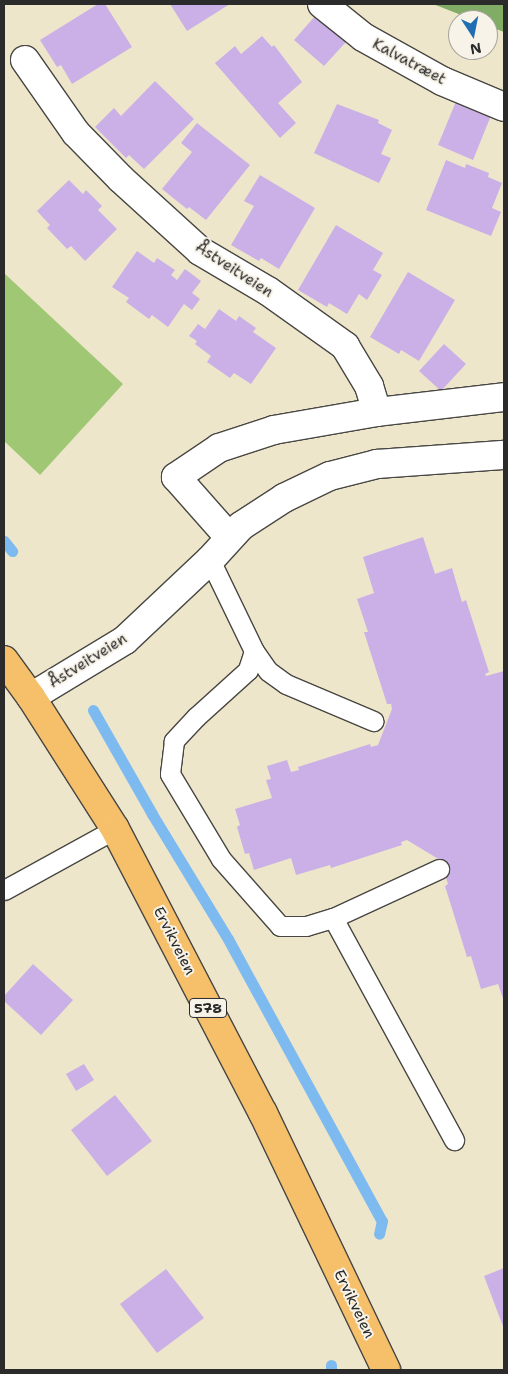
<!DOCTYPE html>
<html>
<head>
<meta charset="utf-8">
<style>
	body { margin:0 }
	#map { position:relative; width:508px; height:1374px; overflow:hidden; background:#eee6cb; font-family:"Shantell Sans",sans-serif }
	div>[style] { position:absolute }
	[style*='--x'] { left:calc(var(--x)*1px); top:calc(var(--y)*1px); width:calc(var(--w)*1px); rotate:calc(var(--a)*1deg) }
	.green>* { inset:0; background:#a0c874 }
	.forest>* { inset:0; background:#80ac66 }
	.stream>* { height:11px; margin:-5.5px; padding:0 5.5px; transform-origin:5.5px; border-radius:5.5px; background:#7dbaf0 }
	.building>* { inset:0; background:#cab0e6 }
	.roads { filter:drop-shadow(1px 0 #484743) drop-shadow(-1px 0 #484743) drop-shadow(0 1px #484743) drop-shadow(0 -1px #484743) }
	.service>* { height:19px; margin:-9.5px; padding:0 9.5px; transform-origin:9.5px; border-radius:9.5px; background:#fff }
	.minor>* { height:28px; margin:-14px; padding:0 14px; transform-origin:14px; border-radius:14px; background:#fff }
	.tertiary>* { height:28px; margin:-14px; padding:0 14px; transform-origin:14px; border-radius:14px; background:#fff }
	.primary>* { height:28px; margin:-14px; padding:0 14px; transform-origin:14px; border-radius:14px; background:#f6c06b }
	span { translate:-50% -50%; white-space:nowrap; text-align:center; line-height:1.15; -webkit-text-stroke:4px #f7f3e8; paint-order:stroke }
	.shield-label span { padding:1px 4px; background:#f7f3e8; border:1px solid; border-radius:4px; -webkit-text-stroke-width:0 }
	.shield-label { font-size:14px; color:#2b2b2b; font-weight:700 }
	.street-label { font-size:15px; color:#2b2b2b }
	.frame { position:absolute; inset:0; border:5px solid #2b2b2b; pointer-events:none }
	.north { position:absolute; left:448px; top:10px; width:50px; height:50px; box-sizing:border-box; background:#f7f3e8; border:1px solid #a5a39c; border-radius:50%; rotate:169deg; font-size:14px; font-weight:700; line-height:20px; text-align:center; color:#2b2b2b }
	.north::after { content:''; display:block; margin:auto; width:18px; height:22px; background:#1f6fb2; clip-path:polygon(50% 0,100% 100%,50% 72%,0 100%) }
</style>
</head>
<body>
<div id="map">
	<div class="green">
		<i style="clip-path:polygon(4px 273px,123px 384px,40px 475px,4px 441px)"></i>
	</div>
	<div class="forest">
		<i style="clip-path:polygon(433px 4px,504px 4px,504px 32px,488px 26px,488px 20px,474px 20px)"></i>
	</div>
	<div class="stream">
		<i style="--x:4;--y:541;--w:13;--a:51"></i>
		<i style="--x:93;--y:710;--w:120;--a:60.4"></i>
		<i style="--x:152;--y:814;--w:146;--a:58.7"></i>
		<i style="--x:228;--y:939;--w:321;--a:61.4"></i>
		<i style="--x:382;--y:1221;--w:13;--a:103"></i>
		<i style="--x:331;--y:1365;--w:5;--a:90"></i>
	</div>
	<div class="building">
		<i style="clip-path:polygon(98px 4px,105px 4px,132px 47px,72px 84px,61px 65px,57px 67px,40px 40px)"></i>
		<i style="clip-path:polygon(170px 4px,230px 4px,187px 31px)"></i>
		<i style="clip-path:polygon(316px 15px,346px 42px,324px 66px,294px 40px)"></i>
		<i style="clip-path:polygon(262px 36px,272px 47px,274px 45px,302px 82px,278px 103px,296px 123px,280px 138px,215px 63px,235px 46px,241px 54px)"></i>
		<i style="clip-path:polygon(155px 81px,194px 119px,144px 169px,129px 155px,126px 158px,95px 127px,114px 108px,121px 116px)"></i>
		<i style="clip-path:polygon(457px 99px,492px 113px,473px 160px,438px 145px)"></i>
		<i style="clip-path:polygon(337px 104px,379px 120px,378px 123px,392px 130px,381px 154px,391px 158px,379px 183px,314px 153px)"></i>
		<i style="clip-path:polygon(197px 123px,250px 165px,206px 220px,189px 207px,187px 209px,162px 189px,192px 152px,181px 143px)"></i>
		<i style="clip-path:polygon(446px 160px,465px 168px,466px 164px,489px 173px,488px 177px,502px 183px,492px 208px,501px 212px,491px 236px,426px 210px)"></i>
		<i style="clip-path:polygon(260px 175px,315px 208px,279px 269px,261px 258px,259px 261px,231px 245px,254px 206px,244px 201px)"></i>
		<i style="clip-path:polygon(69px 180px,83px 194px,86px 190px,102px 206px,98px 210px,117px 229px,85px 261px,71px 246px,67px 249px,47px 228px,50px 225px,37px 211px)"></i>
		<i style="clip-path:polygon(336px 225px,383px 253px,373px 270px,382px 275px,367px 300px,359px 294px,347px 314px,329px 303px,327px 307px,298px 290px)"></i>
		<i style="clip-path:polygon(137px 251px,154px 263px,157px 258px,175px 270px,171px 275px,177px 280px,185px 269px,201px 281px,192px 293px,200px 299px,192px 310px,184px 304px,168px 327px,152px 315px,149px 319px,126px 302px,129px 298px,112px 287px)"></i>
		<i style="clip-path:polygon(408px 272px,455px 300px,419px 361px,401px 350px,399px 354px,370px 337px)"></i>
		<i style="clip-path:polygon(219px 309px,236px 321px,239px 316px,256px 328px,253px 332px,276px 348px,251px 384px,234px 373px,230px 378px,207px 362px,211px 356px,195px 344px,197px 341px,189px 336px,198px 324px,205px 329px)"></i>
		<i style="clip-path:polygon(444px 344px,466px 364px,441px 391px,419px 371px)"></i>
		<i style="clip-path:polygon(423px 537px,435px 574px,452px 568px,462px 602px,466px 600px,489px 672px,485px 674px,486px 676px,504px 671px,504px 1001px,498px 984px,481px 989px,471px 956px,467px 957px,445px 886px,448px 884px,440px 860px,407px 840px,401px 842px,402px 845px,331px 868px,330px 865px,296px 875px,291px 858px,254px 870px,249px 853px,245px 854px,237px 827px,240px 825px,235px 809px,272px 798px,266px 780px,271px 779px,267px 766px,287px 760px,291px 772px,299px 770px,298px 767px,370px 744px,371px 747px,378px 745px,392px 709px,391px 704px,387px 704px,364px 632px,368px 632px,357px 599px,374px 593px,363px 557px)"></i>
		<i style="clip-path:polygon(33px 964px,73px 1000px,41px 1035px,4px 1001px,4px 996px)"></i>
		<i style="clip-path:polygon(84px 1064px,94px 1080px,76px 1091px,66px 1074px)"></i>
		<i style="clip-path:polygon(115px 1095px,152px 1141px,107px 1176px,71px 1130px)"></i>
		<i style="clip-path:polygon(504px 1268px,504px 1329px,484px 1276px)"></i>
		<i style="clip-path:polygon(166px 1269px,204px 1318px,157px 1353px,120px 1304px)"></i>
	</div>
	<div class="roads">
		<div class="service">
			<i style="--x:210;--y:560;--w:101;--a:64.2"></i>
			<i style="--x:254;--y:651;--w:20;--a:108"></i>
			<i style="--x:248;--y:670;--w:70;--a:137.9"></i>
			<i style="--x:196;--y:717;--w:33;--a:133"></i>
			<i style="--x:174;--y:741;--w:33;--a:97"></i>
			<i style="--x:170;--y:774;--w:99;--a:59"></i>
			<i style="--x:221;--y:859;--w:89;--a:48.6"></i>
			<i style="--x:280;--y:926;--w:26;--a:0"></i>
			<i style="--x:306;--y:926;--w:28;--a:-17"></i>
			<i style="--x:333;--y:918;--w:253;--a:61.4"></i>
			<i style="--x:254;--y:651;--w:24;--a:55"></i>
			<i style="--x:268;--y:671;--w:22;--a:36"></i>
			<i style="--x:286;--y:684;--w:95;--a:23"></i>
			<i style="--x:4;--y:890;--w:127;--a:-28.8"></i>
			<i style="--x:333;--y:918;--w:117;--a:-24.8"></i>
		</div>
		<div class="minor">
			<i style="--x:322;--y:4;--w:53;--a:38.8"></i>
			<i style="--x:363;--y:37;--w:90;--a:29.1"></i>
			<i style="--x:442;--y:81;--w:67;--a:22.8"></i>
			<i style="--x:25;--y:60;--w:89;--a:55.1"></i>
			<i style="--x:76;--y:133;--w:64;--a:45.6"></i>
			<i style="--x:121;--y:179;--w:107;--a:42.3"></i>
			<i style="--x:200;--y:251;--w:79;--a:30.5"></i>
			<i style="--x:268;--y:291;--w:95;--a:35.5"></i>
			<i style="--x:345;--y:346;--w:47;--a:59"></i>
			<i style="--x:369;--y:386;--w:27;--a:73"></i>
			<i style="--x:377;--y:412;--w:105;--a:170.1"></i>
			<i style="--x:274;--y:430;--w:58;--a:161.9"></i>
			<i style="--x:219;--y:448;--w:52;--a:146"></i>
			<i style="--x:176;--y:477;--w:81;--a:48.5"></i>
			<i style="--x:377;--y:412;--w:128;--a:-6.7"></i>
		</div>
		<div class="tertiary">
			<i style="--x:31;--y:697;--w:110;--a:-31.2"></i>
			<i style="--x:125;--y:640;--w:117;--a:-43.3"></i>
			<i style="--x:210;--y:560;--w:46;--a:-47.6"></i>
			<i style="--x:241;--y:526;--w:51;--a:-33.1"></i>
			<i style="--x:284;--y:498;--w:51;--a:-25.6"></i>
			<i style="--x:330;--y:476;--w:49;--a:-14.3"></i>
			<i style="--x:377;--y:464;--w:127;--a:-4.1"></i>
		</div>
		<div class="primary">
			<i style="--x:4;--y:660;--w:46;--a:53.9"></i>
			<i style="--x:31;--y:697;--w:156;--a:57.5"></i>
			<i style="--x:115;--y:829;--w:320;--a:62.5"></i>
			<i style="--x:263;--y:1113;--w:285;--a:64.4"></i>
		</div>
	</div>
	<div class="shield-label">
		<span style="left:208px;top:1008px">578</span>
	</div>
	<div class="street-label">
		<span style="left:409px;top:62px;rotate:28deg">Kalvatræet</span>
		<span style="left:234px;top:270px;rotate:33deg">Åstveitveien</span>
		<span style="left:88px;top:661px;rotate:-32deg">Åstveitveien</span>
		<span style="left:174px;top:941px;rotate:63deg">Ervikveien</span>
		<span style="left:354px;top:1304px;rotate:64deg">Ervikveien</span>
	</div>
	<div class="frame"></div>
	<div class="north">N</div>
</div>
</body>
</html>
